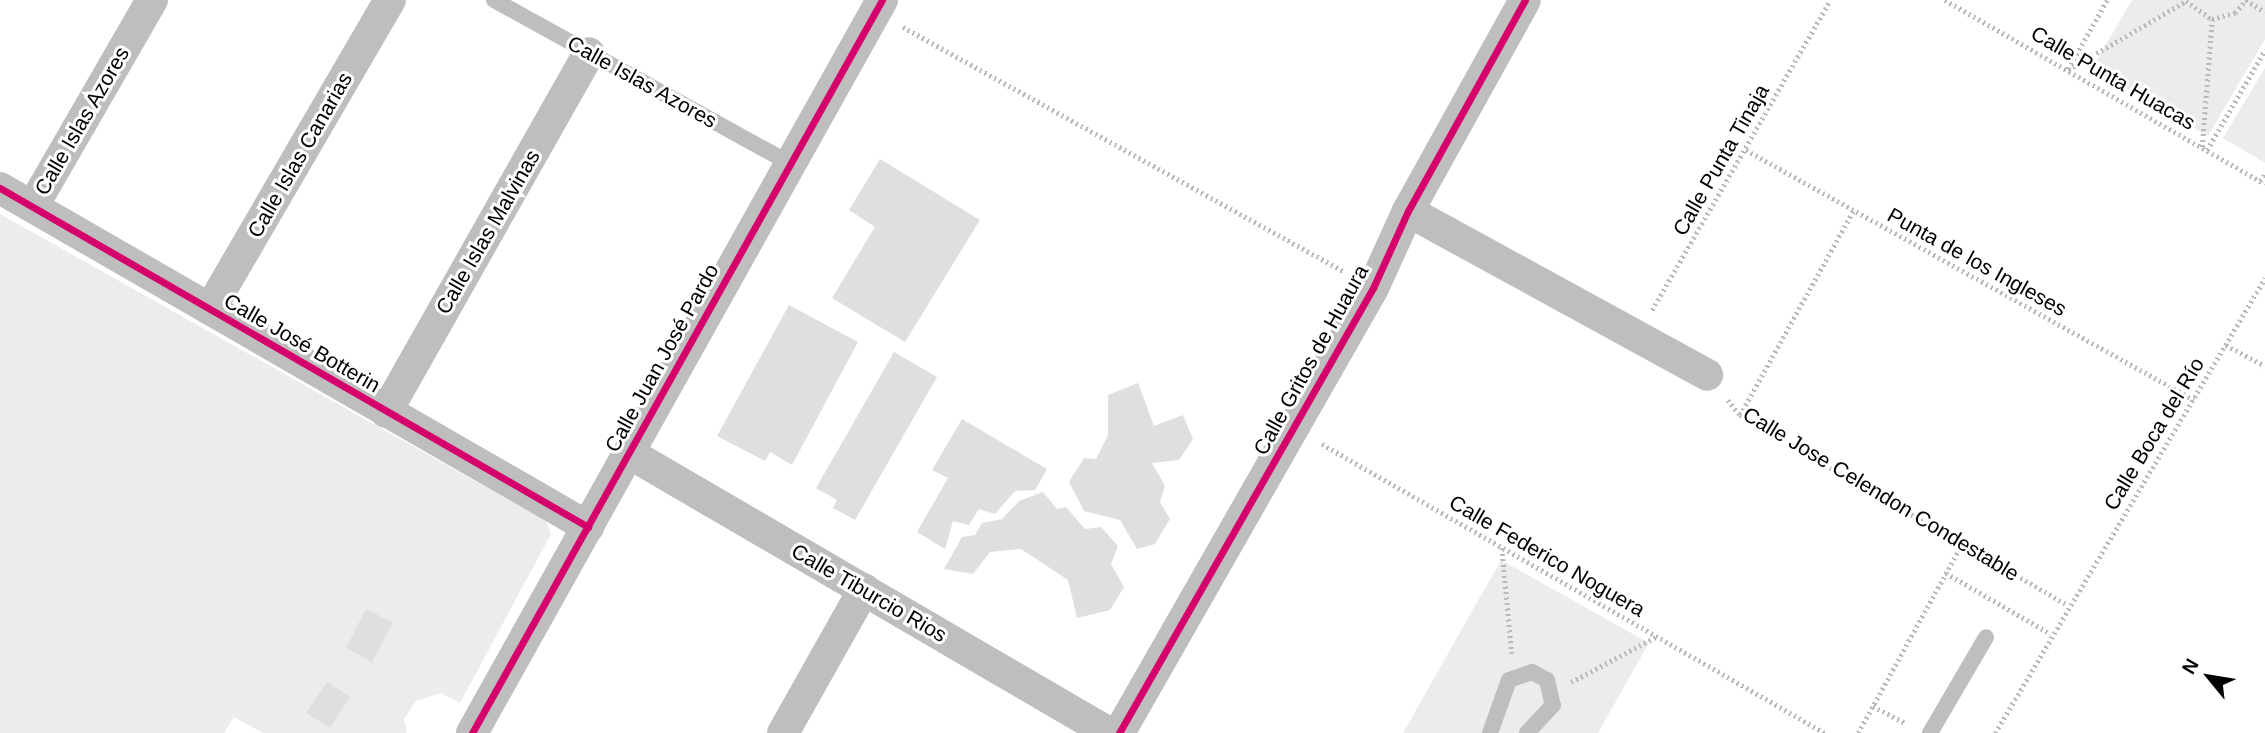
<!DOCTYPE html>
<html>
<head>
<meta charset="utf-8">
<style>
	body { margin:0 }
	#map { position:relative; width:2265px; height:733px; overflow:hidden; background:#fff; font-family:Arial,sans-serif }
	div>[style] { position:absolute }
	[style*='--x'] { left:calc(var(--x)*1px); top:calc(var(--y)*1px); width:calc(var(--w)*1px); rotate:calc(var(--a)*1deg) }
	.green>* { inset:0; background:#ececec }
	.building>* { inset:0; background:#dfdfdf }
	.path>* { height:4.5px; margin-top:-2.25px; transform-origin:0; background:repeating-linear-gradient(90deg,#b9b9b9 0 2px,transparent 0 5.5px) }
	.service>* { height:16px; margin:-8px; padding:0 8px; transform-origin:8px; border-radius:8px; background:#bebebe }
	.minor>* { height:32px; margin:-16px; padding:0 16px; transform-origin:16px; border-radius:16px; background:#bebebe }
	.cycleway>* { height:7px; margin:-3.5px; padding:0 3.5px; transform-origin:3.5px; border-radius:3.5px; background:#d6006c }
	span { translate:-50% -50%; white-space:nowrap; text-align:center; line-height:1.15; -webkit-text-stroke:6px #fff; paint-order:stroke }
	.street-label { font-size:21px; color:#000 }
	.north { position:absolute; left:2174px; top:642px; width:70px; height:70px; -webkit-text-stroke:5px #fff; paint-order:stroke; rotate:300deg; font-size:19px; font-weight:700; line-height:28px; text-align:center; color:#000 }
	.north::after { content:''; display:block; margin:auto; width:24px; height:32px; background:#000; clip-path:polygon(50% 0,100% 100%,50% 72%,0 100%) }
</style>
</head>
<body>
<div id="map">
	<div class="green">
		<i style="clip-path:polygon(2132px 0,2265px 0,2265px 39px,2208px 136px,2092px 68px)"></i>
		<i style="clip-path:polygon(2265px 68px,2265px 163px,2223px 138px)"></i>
		<i style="clip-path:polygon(0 214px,546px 521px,551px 534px,460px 703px,441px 693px,416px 701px,404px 719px,407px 733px,263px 733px,234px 717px,224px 733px,0 733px)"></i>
		<i style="clip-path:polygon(1501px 560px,1649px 643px,1598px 733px,1403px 733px)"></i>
	</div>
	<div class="building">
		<i style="clip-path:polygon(880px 159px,980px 220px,905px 342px,832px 298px,875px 227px,849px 210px)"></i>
		<i style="clip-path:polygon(789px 305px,858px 342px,792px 465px,770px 452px,765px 461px,717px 436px)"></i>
		<i style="clip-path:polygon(894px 352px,937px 377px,855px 520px,833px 508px,837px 500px,816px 488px)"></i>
		<i style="clip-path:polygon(1138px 383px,1154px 426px,1183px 415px,1193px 439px,1179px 460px,1152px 463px,1165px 486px,1160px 502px,1170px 519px,1155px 544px,1137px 549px,1120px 520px,1084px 511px,1069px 482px,1084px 458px,1096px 459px,1108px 435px,1108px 395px)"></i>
		<i style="clip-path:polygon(962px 419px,1047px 469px,1035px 490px,1015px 491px,995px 514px,979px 509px,969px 525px,953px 521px,945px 549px,917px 532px,948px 478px,932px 470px)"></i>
		<i style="clip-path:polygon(1043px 492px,1057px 509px,1066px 507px,1085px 529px,1101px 527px,1118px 546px,1111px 564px,1124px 587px,1110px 610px,1077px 618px,1068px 580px,1021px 549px,990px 552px,973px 574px,944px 569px,962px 537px,975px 535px,982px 523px,1002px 519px,1019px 501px)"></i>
		<i style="clip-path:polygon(366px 609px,393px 623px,372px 662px,346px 648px)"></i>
		<i style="clip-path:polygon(327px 682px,350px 697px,330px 728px,306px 713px)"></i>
	</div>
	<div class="path">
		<i style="--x:1945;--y:0;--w:369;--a:29.9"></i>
		<i style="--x:2186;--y:1;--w:32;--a:35"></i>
		<i style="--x:2212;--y:19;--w:24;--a:-15"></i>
		<i style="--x:2235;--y:13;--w:17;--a:-50"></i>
		<i style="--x:2246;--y:0;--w:22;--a:32"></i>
		<i style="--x:903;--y:27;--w:505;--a:29"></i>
		<i style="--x:2068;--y:69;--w:79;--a:-60.5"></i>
		<i style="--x:2068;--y:70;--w:137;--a:-30.3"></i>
		<i style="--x:2202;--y:147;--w:128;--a:-85.5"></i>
		<i style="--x:1746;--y:150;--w:513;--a:29.16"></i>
		<i style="--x:2207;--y:150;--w:116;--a:-59.9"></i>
		<i style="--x:2260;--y:181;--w:9;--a:-54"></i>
		<i style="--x:1652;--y:310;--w:357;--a:-60.1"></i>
		<i style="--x:2226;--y:345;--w:44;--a:28.3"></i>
		<i style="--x:1728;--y:400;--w:19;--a:51"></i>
		<i style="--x:1740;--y:415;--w:379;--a:30.1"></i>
		<i style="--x:1740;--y:415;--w:233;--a:-61"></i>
		<i style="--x:1322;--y:444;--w:580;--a:29.88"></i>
		<i style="--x:1502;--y:548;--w:106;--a:84.6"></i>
		<i style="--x:1946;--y:573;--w:121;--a:30.2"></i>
		<i style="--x:1571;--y:682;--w:96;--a:-27.9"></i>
		<i style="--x:1873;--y:706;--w:38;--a:28"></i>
		<i style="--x:1858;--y:733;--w:216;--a:-61.2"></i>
		<i style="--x:1995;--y:733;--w:529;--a:-59.31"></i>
	</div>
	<div class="service">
		<i style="--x:494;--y:0;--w:339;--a:28.9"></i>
		<i style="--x:1490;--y:733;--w:56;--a:-70.3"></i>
		<i style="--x:1509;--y:680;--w:24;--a:-19"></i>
		<i style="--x:1532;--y:672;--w:17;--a:28"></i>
		<i style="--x:1547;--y:680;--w:26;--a:77"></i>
		<i style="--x:1553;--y:705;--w:38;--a:133"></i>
		<i style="--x:1930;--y:733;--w:111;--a:-59.7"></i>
	</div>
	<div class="minor">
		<i style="--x:0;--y:188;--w:679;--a:29.96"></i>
		<i style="--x:33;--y:206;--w:238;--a:-60"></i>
		<i style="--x:1408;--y:211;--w:341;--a:28.7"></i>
		<i style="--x:210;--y:309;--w:358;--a:-59.8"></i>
		<i style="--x:386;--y:412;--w:412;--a:-60.5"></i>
		<i style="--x:629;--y:453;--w:556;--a:30.26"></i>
		<i style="--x:472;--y:733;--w:840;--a:-60.78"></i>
		<i style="--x:783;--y:733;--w:165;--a:-60.6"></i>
		<i style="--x:1119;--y:733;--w:512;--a:-60.28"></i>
		<i style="--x:1373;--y:288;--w:85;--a:-65.6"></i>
		<i style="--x:1408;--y:211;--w:241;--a:-61"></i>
	</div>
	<div class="cycleway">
		<i style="--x:0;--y:188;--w:679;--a:29.96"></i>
		<i style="--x:472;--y:733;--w:840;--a:-60.78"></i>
		<i style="--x:1119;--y:733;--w:512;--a:-60.28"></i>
		<i style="--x:1373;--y:288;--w:85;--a:-65.6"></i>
		<i style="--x:1408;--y:211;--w:241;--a:-61"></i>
	</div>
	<div class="street-label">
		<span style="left:2113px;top:78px;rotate:30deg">Calle Punta Huacas</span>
		<span style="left:642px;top:82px;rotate:29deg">Calle Islas Azores</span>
		<span style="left:82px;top:121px;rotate:-60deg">Calle Islas Azores</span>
		<span style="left:300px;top:155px;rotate:-60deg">Calle Islas Canarias</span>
		<span style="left:1721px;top:160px;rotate:-60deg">Calle Punta Tinaja</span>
		<span style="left:488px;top:232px;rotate:-60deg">Calle Islas Malvinas</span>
		<span style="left:1977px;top:262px;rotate:29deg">Punta de los Ingleses</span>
		<span style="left:302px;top:343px;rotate:30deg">Calle José Botterin</span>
		<span style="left:662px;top:358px;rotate:-61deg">Calle Juan José Pardo</span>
		<span style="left:1311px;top:360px;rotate:-61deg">Calle Gritos de Huaura</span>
		<span style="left:2154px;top:434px;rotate:-59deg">Calle Boca del Río</span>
		<span style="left:1881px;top:494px;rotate:31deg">Calle Jose Celendon Condestable</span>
		<span style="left:1547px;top:556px;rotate:30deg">Calle Federico Noguera</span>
		<span style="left:869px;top:593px;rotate:30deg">Calle Tiburcio Rios</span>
	</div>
	<div class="north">N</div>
</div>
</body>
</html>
